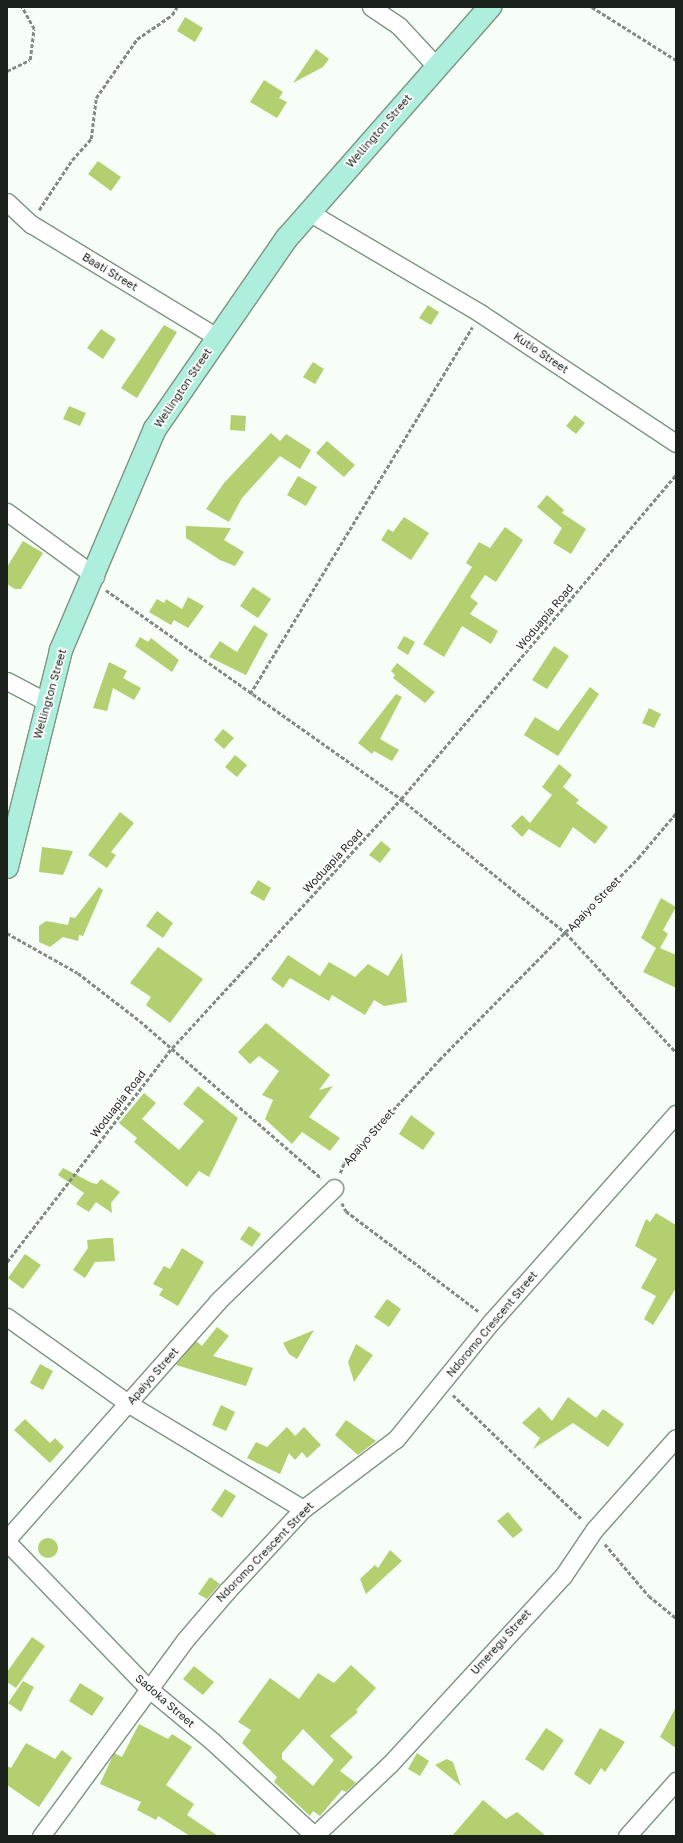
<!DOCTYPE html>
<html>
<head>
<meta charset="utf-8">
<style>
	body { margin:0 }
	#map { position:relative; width:683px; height:1843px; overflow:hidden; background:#f6fef7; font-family:"Golos Text",sans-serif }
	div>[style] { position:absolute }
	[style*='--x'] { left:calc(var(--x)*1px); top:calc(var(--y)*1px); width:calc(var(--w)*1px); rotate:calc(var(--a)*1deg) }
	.building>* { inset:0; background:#b3cf6f }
	.round { border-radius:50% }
	.path>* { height:2.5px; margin-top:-1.25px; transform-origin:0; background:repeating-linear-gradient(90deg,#838b84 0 4px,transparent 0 6px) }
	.roads { filter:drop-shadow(1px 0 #7f9382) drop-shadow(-1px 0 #7f9382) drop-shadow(0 1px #7f9382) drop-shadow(0 -1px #7f9382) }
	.minor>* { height:17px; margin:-8.5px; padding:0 8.5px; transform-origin:8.5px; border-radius:8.5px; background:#fff }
	.primary>* { height:22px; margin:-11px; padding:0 11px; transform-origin:11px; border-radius:11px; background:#adeedd }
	span { translate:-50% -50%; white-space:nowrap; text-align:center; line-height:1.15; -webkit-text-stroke:3.5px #fff; paint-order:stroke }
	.street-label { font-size:11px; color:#19211a }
	.frame { position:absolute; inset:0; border:8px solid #19211a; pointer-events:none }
</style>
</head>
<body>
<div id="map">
	<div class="building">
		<i style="clip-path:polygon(185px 17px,203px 28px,195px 42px,177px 31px)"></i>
		<i style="clip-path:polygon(316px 49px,329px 59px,323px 67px,293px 83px)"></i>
		<i style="clip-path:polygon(264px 80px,283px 92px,279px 98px,287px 102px,277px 118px,250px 102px)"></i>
		<i style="clip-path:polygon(98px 161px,121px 177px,111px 191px,88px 174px)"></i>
		<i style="clip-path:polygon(428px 305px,439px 312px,431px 325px,419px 318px)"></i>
		<i style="clip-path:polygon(164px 325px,177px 332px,137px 398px,121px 388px)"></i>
		<i style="clip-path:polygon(101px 329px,116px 339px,103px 359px,87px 348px)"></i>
		<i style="clip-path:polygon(313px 362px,324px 369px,315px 384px,303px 377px)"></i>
		<i style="clip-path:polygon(69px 406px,86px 413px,80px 426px,63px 419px)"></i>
		<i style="clip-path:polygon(231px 415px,246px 416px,245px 431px,230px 430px)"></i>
		<i style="clip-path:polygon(575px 415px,585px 423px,576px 434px,566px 426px)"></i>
		<i style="clip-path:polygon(271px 433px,280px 441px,286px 434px,311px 450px,300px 469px,280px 456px,242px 498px,229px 522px,206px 509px,224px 483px)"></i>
		<i style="clip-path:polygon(327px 441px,355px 465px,344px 477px,316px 453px)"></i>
		<i style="clip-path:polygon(298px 476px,317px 487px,306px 506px,287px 495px)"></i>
		<i style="clip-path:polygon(547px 495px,564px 510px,562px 513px,586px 529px,571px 554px,553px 543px,562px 528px,537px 507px)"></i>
		<i style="clip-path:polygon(404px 517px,429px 533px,411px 560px,381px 540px,388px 529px,393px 532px)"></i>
		<i style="clip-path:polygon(186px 526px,231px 528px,224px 540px,244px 552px,235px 566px,220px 560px,186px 538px)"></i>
		<i style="clip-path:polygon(505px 527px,523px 540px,496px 582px,485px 575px,470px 597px,478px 603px,470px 614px,498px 631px,491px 644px,462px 626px,444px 657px,423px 644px,472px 567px,466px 563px,479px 542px,490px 548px)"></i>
		<i style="clip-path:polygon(23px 541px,43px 553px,21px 589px,15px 589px,7px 584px,7px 567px)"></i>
		<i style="clip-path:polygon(253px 587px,271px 599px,258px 618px,240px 606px)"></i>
		<i style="clip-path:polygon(188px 597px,204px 606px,188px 628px,174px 620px,171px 625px,149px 612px,157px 599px,164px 603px,166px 599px,182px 609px)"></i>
		<i style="clip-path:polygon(254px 625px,268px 634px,246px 675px,209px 657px,220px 641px,237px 652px)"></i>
		<i style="clip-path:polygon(404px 636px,415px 642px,408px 655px,397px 648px)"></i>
		<i style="clip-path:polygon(140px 637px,148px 642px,151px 638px,179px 660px,172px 672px,135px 646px)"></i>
		<i style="clip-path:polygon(554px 646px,569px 656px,547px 689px,532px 680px)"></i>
		<i style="clip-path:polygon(109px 662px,127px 671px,123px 678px,141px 688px,134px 700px,113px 688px,107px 711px,93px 708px)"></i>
		<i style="clip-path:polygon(397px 663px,435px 692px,425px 703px,393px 678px,395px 675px,391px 671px)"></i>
		<i style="clip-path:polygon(590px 687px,599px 694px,558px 756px,524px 735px,535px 717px,558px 731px)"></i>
		<i style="clip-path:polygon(396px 694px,402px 697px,380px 739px,399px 750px,392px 761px,374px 751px,372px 754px,358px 743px)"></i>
		<i style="clip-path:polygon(649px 708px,661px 714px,654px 728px,642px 723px)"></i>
		<i style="clip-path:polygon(223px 729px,234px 738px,224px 749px,214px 740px)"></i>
		<i style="clip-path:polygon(235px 755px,247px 765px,237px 777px,225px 767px)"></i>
		<i style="clip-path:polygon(559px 764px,572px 775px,563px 787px,579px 800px,576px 803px,608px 827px,595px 844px,573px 827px,560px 848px,529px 829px,522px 837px,511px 826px,522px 815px,530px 823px,552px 795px,542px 787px)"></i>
		<i style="clip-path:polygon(120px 812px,134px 823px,111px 852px,116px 855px,107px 868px,88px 855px)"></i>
		<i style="clip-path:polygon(381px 841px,391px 849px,380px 863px,369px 855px)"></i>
		<i style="clip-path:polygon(42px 847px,73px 851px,63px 875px,39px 872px)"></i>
		<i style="clip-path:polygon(258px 880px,271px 888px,264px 901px,250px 893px)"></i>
		<i style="clip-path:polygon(99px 887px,103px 890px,83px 936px,79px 935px,78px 941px,63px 937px,50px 947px,39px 942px,39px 926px,46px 921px,68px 925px,70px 917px,75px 918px)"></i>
		<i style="clip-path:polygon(661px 898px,676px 907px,663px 930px,668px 934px,660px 948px,676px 955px,676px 988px,643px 972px,656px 948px,641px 938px)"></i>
		<i style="clip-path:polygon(157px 911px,173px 923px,163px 938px,146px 926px)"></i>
		<i style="clip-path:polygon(158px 947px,203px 979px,170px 1023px,146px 1005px,151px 997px,130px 983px)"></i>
		<i style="clip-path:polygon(402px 953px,407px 1002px,384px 1006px,374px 1000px,365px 1015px,332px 995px,329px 1001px,290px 978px,283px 988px,271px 979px,288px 955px,320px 976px,329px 962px,355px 977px,368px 964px,388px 976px)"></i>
		<i style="clip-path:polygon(266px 1023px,330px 1075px,319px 1090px,333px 1086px,309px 1117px,340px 1138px,330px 1151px,302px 1132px,292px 1144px,265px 1119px,273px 1100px,262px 1095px,279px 1071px,259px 1056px,250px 1064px,238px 1052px)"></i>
		<i style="clip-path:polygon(198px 1086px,238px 1118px,209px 1177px,199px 1171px,187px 1187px,134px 1142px,137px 1138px,119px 1123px,144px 1093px,156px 1103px,142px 1119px,179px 1150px,204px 1121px,183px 1104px)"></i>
		<i style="clip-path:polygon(411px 1115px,435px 1133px,423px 1150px,399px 1134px)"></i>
		<i style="clip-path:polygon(63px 1168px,92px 1183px,97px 1184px,101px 1179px,120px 1192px,111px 1203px,112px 1213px,96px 1202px,89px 1212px,76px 1204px,84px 1193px,58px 1175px)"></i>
		<i style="clip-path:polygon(656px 1213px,676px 1225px,676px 1288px,653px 1325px,644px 1319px,656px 1296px,641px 1288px,657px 1259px,635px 1246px,646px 1219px,650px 1222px)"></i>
		<i style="clip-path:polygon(249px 1226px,261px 1234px,252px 1247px,240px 1239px)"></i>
		<i style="clip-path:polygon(107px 1238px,113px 1238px,115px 1261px,95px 1262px,85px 1278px,73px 1270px,88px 1248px,87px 1240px)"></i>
		<i style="clip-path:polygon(182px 1248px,204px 1262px,178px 1306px,159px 1295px,163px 1289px,153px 1284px,164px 1266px,170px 1269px)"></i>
		<i style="clip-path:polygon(25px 1254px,41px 1265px,23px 1289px,8px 1278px)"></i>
		<i style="clip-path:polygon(387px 1299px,401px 1309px,389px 1327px,374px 1317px)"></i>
		<i style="clip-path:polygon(217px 1327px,229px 1336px,213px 1356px,253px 1368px,246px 1386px,176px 1365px,196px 1341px,202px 1346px)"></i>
		<i style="clip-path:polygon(314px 1330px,297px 1359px,289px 1354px,283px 1343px)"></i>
		<i style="clip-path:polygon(356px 1344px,373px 1355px,354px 1382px,348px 1362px)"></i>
		<i style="clip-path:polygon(40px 1364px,53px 1371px,43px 1390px,30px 1383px)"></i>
		<i style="clip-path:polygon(568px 1397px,596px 1418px,603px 1409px,624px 1424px,608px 1447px,573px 1423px,533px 1449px,540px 1438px,522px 1423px,539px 1407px,552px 1421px)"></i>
		<i style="clip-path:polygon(221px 1405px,235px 1412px,226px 1431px,212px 1425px)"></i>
		<i style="clip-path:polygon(25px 1419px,50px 1443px,55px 1438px,64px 1447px,50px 1463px,14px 1430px)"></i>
		<i style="clip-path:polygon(346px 1420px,376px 1441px,358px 1455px,335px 1435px)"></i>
		<i style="clip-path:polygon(287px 1427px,295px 1436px,304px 1427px,321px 1445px,307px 1458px,302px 1452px,295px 1460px,289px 1453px,280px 1474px,247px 1458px,256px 1442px,267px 1447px)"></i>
		<i style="clip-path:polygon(225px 1489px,236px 1496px,222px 1518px,211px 1510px)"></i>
		<i style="clip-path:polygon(508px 1512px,523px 1530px,513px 1538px,497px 1521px)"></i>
		<i class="round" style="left:38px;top:1538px;width:20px;height:20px"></i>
		<i style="clip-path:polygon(390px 1550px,402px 1561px,366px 1594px,360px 1579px,375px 1565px,378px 1568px)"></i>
		<i style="clip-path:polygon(210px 1577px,220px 1584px,207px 1599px,198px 1594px)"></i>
		<i style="clip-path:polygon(32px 1637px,45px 1646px,16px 1688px,7px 1682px,7px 1672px)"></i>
		<i style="clip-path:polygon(evenodd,351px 1665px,376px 1688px,356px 1710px,358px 1712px,330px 1736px,353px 1757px,340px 1771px,356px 1783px,346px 1792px,342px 1790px,320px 1816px,313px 1811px,310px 1816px,274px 1782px,277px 1777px,242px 1743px,251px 1730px,238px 1722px,270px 1678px,299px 1699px,318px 1673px,334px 1683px,351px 1665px,303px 1729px,334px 1760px,313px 1786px,282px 1759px,282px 1753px,303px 1729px)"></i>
		<i style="clip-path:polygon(194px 1666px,214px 1682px,203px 1695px,183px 1679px)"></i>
		<i style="clip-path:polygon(23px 1681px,34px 1687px,21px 1712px,8px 1703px)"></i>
		<i style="clip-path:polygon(80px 1683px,104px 1698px,92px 1716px,69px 1701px)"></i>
		<i style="clip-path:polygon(676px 1707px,676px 1748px,660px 1737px)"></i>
		<i style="clip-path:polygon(139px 1724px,168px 1739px,172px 1734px,192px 1747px,166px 1785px,194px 1804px,187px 1815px,218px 1836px,190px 1836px,158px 1816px,156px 1820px,137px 1810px,141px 1802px,100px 1784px,114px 1753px,122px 1757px)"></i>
		<i style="clip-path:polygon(546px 1728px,564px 1740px,543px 1771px,525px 1759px)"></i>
		<i style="clip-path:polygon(600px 1728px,625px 1742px,605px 1772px,601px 1768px,590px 1785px,574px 1774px)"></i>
		<i style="clip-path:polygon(26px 1743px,55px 1759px,62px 1750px,72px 1758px,39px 1807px,7px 1785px,7px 1766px,11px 1768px)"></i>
		<i style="clip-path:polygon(417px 1753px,429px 1761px,420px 1776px,408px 1769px)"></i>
		<i style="clip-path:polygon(447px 1759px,453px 1762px,461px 1786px,435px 1765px)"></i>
		<i style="clip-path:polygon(483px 1800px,506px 1819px,517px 1812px,546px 1836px,452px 1836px)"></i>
	</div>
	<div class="path">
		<i style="--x:592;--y:7;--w:99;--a:32.2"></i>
		<i style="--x:7;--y:71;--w:25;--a:-26"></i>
		<i style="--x:30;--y:60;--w:31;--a:-83"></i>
		<i style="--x:34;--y:29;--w:25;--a:-119"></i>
		<i style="--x:39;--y:210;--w:60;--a:-56.6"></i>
		<i style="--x:72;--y:160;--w:28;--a:-48"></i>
		<i style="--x:91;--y:139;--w:41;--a:-83"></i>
		<i style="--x:96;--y:98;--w:72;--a:-55.2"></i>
		<i style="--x:137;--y:39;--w:42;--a:-34.4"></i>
		<i style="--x:172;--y:15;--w:9;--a:-58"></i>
		<i style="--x:106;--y:590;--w:362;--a:35.3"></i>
		<i style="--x:401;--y:799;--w:213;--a:39.1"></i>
		<i style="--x:566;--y:933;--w:162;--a:47.3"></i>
		<i style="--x:250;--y:694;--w:429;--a:-58.8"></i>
		<i style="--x:7;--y:933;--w:81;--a:29.4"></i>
		<i style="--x:78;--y:973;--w:78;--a:37.7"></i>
		<i style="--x:140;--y:1021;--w:240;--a:40.9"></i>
		<i style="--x:340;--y:1173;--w:11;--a:-68"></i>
		<i style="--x:344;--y:1163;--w:140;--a:-47.3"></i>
		<i style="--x:439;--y:1060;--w:284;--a:-45.4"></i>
		<i style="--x:638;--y:858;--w:59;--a:-49.8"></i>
		<i style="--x:342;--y:1203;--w:9;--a:63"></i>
		<i style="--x:346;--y:1211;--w:166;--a:37.1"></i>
		<i style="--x:7;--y:1262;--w:270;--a:-52.4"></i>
		<i style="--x:172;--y:1048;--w:338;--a:-47.4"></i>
		<i style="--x:401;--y:799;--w:425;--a:-49.7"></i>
		<i style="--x:453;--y:1395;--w:179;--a:43.9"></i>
		<i style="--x:605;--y:1544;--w:68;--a:49.8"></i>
		<i style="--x:649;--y:1596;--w:35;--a:39"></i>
	</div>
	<div class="roads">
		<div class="minor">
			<i style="--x:371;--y:7;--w:34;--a:34"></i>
			<i style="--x:399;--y:26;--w:54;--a:47.2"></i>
			<i style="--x:7;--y:202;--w:33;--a:43"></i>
			<i style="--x:31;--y:224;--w:218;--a:31.3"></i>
			<i style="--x:312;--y:214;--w:195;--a:30.5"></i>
			<i style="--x:480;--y:313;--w:235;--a:33.6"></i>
			<i style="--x:7;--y:512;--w:109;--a:36"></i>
			<i style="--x:7;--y:681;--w:45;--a:27.7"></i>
			<i style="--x:7;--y:1317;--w:150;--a:35.5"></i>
			<i style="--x:129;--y:1404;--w:203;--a:31.1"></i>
			<i style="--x:7;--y:1539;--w:318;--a:-48.4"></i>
			<i style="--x:218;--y:1301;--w:162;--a:-44.2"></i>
			<i style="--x:7;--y:1542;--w:204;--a:46"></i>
			<i style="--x:149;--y:1689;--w:82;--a:39.5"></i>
			<i style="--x:212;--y:1741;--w:140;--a:42.7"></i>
			<i style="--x:41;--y:1836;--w:243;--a:-53.7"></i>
			<i style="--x:185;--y:1640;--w:65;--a:-49.4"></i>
			<i style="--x:227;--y:1591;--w:112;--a:-47.2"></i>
			<i style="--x:303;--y:1509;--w:116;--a:-37"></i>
			<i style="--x:396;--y:1439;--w:152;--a:-50.9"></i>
			<i style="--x:492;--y:1321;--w:277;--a:-48.4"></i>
			<i style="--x:314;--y:1836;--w:105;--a:-43.5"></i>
			<i style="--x:390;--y:1764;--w:255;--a:-47.4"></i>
			<i style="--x:563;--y:1576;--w:55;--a:-56"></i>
			<i style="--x:594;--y:1530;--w:123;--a:-48.3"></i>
			<i style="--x:627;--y:1836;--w:74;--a:-48.3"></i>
		</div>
		<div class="primary">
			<i style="--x:7;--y:867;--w:224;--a:-76"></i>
			<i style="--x:61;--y:650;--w:240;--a:-67"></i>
			<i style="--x:155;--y:429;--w:232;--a:-55.4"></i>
			<i style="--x:287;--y:238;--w:308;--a:-48.7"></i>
		</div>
	</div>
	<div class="street-label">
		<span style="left:379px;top:131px;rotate:-49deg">Wellington Street</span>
		<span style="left:110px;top:272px;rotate:31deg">Baati Street</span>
		<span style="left:541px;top:353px;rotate:34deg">Kutio Street</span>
		<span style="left:183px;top:388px;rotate:-56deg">Wellington Street</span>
		<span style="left:545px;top:617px;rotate:-50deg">Woduapia Road</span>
		<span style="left:50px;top:694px;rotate:-74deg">Wellington Street</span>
		<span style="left:333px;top:861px;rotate:-47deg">Woduapia Road</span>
		<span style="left:594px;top:904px;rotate:-46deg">Apaiyo Street</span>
		<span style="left:118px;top:1104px;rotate:-52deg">Woduapia Road</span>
		<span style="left:369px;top:1137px;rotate:-49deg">Apaiyo Street</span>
		<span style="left:492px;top:1324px;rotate:-50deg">Ndoromo Crescent Street</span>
		<span style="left:153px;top:1376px;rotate:-49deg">Apaiyo Street</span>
		<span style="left:265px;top:1552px;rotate:-46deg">Ndoromo Crescent Street</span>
		<span style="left:501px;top:1642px;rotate:-48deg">Umeregu Street</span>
		<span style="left:165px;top:1701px;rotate:41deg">Sadoka Street</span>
	</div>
	<div class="frame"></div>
</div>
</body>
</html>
